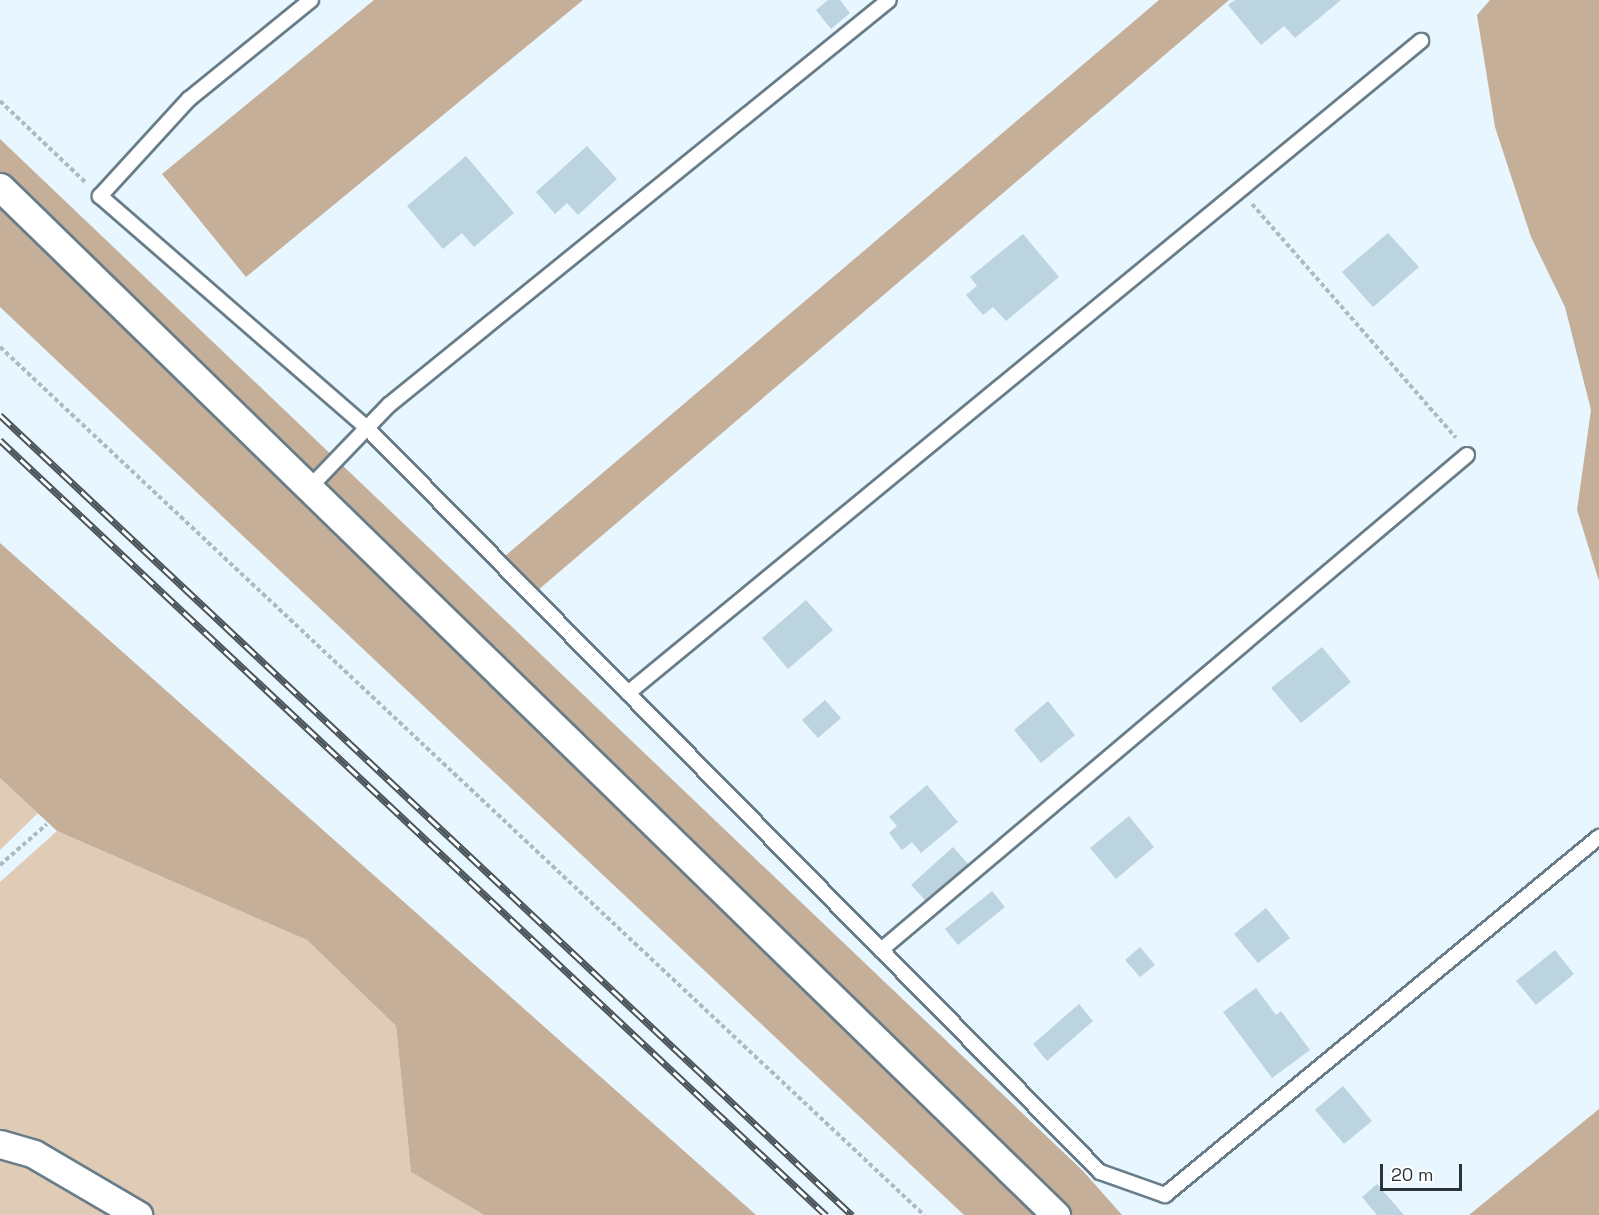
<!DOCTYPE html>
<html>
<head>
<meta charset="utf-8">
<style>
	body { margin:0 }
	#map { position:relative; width:1599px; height:1215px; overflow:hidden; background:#e8f6ff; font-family:"Space Grotesk",sans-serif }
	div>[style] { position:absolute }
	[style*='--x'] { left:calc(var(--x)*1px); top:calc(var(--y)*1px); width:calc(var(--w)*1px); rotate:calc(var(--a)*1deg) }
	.green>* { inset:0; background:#dfcbb6 }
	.forest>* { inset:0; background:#c5af98 }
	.building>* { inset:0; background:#bcd3e0 }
	.path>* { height:4px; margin-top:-2px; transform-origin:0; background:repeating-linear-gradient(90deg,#adbac1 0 4.5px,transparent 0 7.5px) }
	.roads { filter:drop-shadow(2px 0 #687d89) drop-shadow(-2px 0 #687d89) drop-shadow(0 2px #687d89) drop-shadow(0 -2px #687d89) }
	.lane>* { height:14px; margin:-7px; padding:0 7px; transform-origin:7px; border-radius:7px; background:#fff }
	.street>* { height:27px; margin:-13.5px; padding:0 13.5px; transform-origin:13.5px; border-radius:13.5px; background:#fff }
	.rail>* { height:7px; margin-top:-3.5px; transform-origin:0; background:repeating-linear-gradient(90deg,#fff 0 14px,#4a5459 0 28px); box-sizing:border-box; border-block:2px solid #4a5459 }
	span { translate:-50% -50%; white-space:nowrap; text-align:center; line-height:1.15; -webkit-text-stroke:4.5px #fff; paint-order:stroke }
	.scale { position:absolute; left:1380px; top:1164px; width:82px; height:27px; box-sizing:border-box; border:3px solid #2a3338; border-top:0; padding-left:8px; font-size:18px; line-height:21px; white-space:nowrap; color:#2a3338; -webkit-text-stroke:4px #fff; paint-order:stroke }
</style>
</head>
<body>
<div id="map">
	<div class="green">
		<i style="clip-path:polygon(0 778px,38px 813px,0 850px)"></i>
		<i style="clip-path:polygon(57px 831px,307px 940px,396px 1026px,411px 1172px,484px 1215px,0 1215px,0 882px)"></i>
	</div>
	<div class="forest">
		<i style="clip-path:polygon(374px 0,583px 0,246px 277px,162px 174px)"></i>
		<i style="clip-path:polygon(1159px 0,1229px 0,537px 591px,505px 556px)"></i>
		<i style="clip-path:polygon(1490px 0,1599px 0,1599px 581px,1577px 510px,1591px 410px,1565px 307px,1531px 237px,1495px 127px,1477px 15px)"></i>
		<i style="clip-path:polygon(0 139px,1083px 1171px,1122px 1215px,964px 1215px,0 307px)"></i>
		<i style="clip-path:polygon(0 543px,756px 1215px,484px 1215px,411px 1172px,396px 1026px,307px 940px,57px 831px,0 778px)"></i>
		<i style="clip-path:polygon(1599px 1109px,1599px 1215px,1469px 1215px)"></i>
	</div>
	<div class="building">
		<i style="clip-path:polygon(828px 0,840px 0,850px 13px,831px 29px,816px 10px)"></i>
		<i style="clip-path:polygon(1235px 0,1341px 0,1295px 38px,1284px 26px,1261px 45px,1228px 5px)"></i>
		<i style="clip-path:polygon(587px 146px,617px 179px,578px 215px,567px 203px,555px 214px,536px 192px)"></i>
		<i style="clip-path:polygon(466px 156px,514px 213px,474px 247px,462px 233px,443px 249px,407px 206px)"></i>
		<i style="clip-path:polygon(1388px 233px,1419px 267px,1373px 307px,1342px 272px)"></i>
		<i style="clip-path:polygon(1023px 234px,1059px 277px,1006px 321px,993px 307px,983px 315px,966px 295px,977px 286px,970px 277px)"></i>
		<i style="clip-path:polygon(806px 600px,833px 630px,788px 669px,762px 638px)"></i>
		<i style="clip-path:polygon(1322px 647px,1351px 682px,1301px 723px,1271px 688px)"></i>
		<i style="clip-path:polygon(825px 700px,841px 718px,818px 738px,802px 720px)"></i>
		<i style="clip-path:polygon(1048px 701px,1075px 735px,1041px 763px,1014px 730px)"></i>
		<i style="clip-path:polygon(927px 785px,958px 822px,921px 853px,912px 842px,902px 850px,889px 833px,897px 826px,889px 817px)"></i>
		<i style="clip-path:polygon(1129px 816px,1154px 847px,1116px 879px,1090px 848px)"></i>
		<i style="clip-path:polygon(953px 847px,969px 865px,927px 902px,911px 885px)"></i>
		<i style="clip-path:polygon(992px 891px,1005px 907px,958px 945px,945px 929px)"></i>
		<i style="clip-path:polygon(1266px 908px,1290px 938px,1258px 963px,1234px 934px)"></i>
		<i style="clip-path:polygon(1140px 947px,1155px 965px,1140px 977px,1125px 960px)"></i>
		<i style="clip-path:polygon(1555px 950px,1574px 974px,1536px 1005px,1516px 981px)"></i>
		<i style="clip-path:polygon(1256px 988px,1276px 1015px,1281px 1011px,1310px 1050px,1272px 1078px,1223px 1012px)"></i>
		<i style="clip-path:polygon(1079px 1004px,1093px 1021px,1047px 1061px,1033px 1044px)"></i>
		<i style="clip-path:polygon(1343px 1086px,1372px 1121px,1344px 1144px,1315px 1110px)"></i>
		<i style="clip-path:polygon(1377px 1184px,1404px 1215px,1377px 1215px,1362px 1197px)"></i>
	</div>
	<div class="path">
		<i style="--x:0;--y:101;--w:119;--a:43.6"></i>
		<i style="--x:1252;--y:204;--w:310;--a:48.9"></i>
		<i style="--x:0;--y:347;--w:1268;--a:43.21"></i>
		<i style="--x:0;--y:865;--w:62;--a:-41.1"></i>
	</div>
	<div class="roads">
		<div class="lane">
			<i style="--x:311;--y:0;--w:157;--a:140.9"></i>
			<i style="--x:189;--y:99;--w:132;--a:132.5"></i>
			<i style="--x:100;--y:196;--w:354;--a:41"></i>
			<i style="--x:367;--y:428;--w:1044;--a:45.43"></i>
			<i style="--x:1100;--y:1172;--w:69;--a:19.5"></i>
			<i style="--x:1165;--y:1195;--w:563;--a:-39.52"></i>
			<i style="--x:309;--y:488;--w:115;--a:-46.1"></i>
			<i style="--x:389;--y:405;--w:643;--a:-39.01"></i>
			<i style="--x:628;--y:693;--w:1027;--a:-39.43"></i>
			<i style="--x:881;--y:950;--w:767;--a:-40.19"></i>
		</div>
		<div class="street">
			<i style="--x:0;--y:187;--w:1474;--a:44.23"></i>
			<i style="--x:0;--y:1144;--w:35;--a:16"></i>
			<i style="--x:34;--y:1154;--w:121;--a:30.4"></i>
		</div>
	</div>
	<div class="rail">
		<i style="--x:0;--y:415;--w:1169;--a:43.2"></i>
		<i style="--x:0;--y:440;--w:1133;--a:43.18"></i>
	</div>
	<div class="scale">20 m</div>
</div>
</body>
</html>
